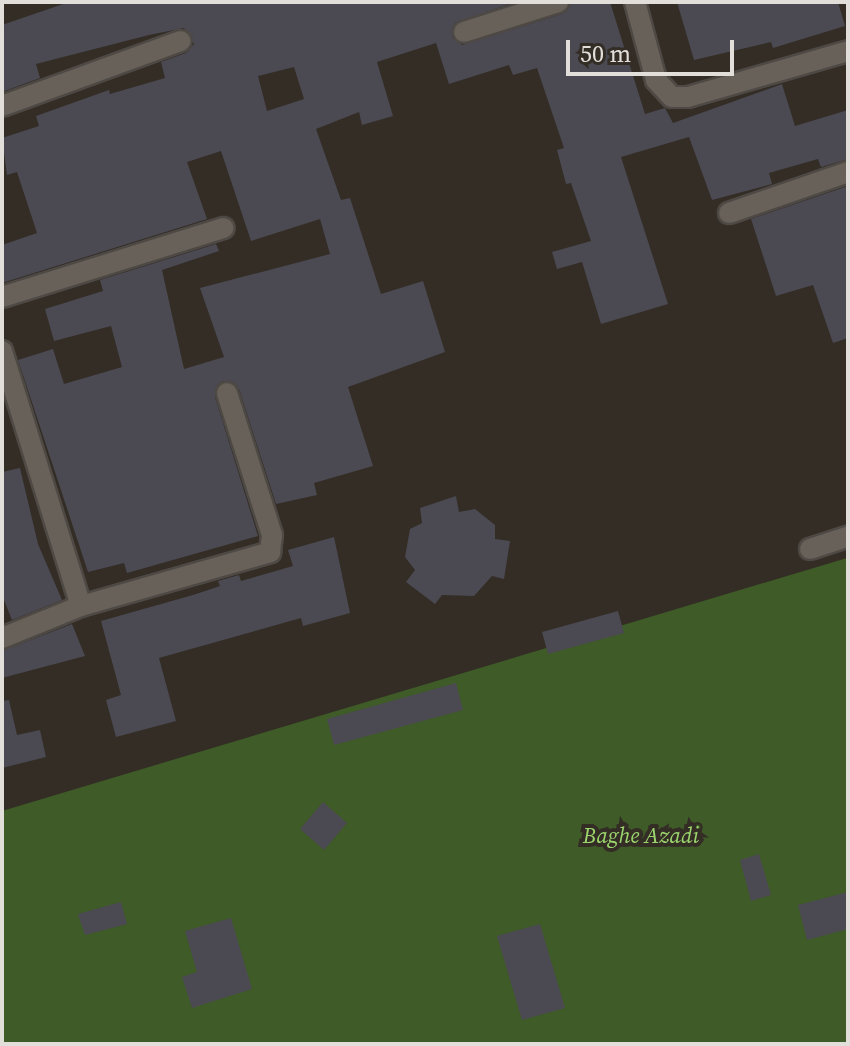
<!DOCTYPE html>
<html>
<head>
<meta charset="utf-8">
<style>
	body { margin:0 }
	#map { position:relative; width:850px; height:1046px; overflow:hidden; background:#332d26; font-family:"Source Serif 4",serif }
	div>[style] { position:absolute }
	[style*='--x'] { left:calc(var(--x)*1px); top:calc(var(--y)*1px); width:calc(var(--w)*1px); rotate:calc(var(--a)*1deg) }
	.green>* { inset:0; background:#3f5b27 }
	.building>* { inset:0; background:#4b4952 }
	.roads { filter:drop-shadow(2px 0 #4e4944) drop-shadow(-2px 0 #4e4944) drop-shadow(0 2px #4e4944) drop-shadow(0 -2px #4e4944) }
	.minor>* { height:20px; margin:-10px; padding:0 10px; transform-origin:10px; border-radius:10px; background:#68615a }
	span { translate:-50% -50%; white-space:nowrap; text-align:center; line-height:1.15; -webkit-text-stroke:8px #332d26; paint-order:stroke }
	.park-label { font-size:22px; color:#9bd56c; font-style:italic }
	.frame { position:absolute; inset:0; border:4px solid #e2deda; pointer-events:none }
	.scale { position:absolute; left:566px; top:40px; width:168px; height:36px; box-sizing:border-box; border:4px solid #e2deda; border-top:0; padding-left:10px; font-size:24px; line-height:28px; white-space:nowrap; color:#e2deda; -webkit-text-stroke:6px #332d26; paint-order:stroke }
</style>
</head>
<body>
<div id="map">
	<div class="green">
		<i style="clip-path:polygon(847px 558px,848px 1044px,2px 1044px,2px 811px)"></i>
	</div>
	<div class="building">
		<i style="clip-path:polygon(evenodd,69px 2px,515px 2px,455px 23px,452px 37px,462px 45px,562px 14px,571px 2px,610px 2px,645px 114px,665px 108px,673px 123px,782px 84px,795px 126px,848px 110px,848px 159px,821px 167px,818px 159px,769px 173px,772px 184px,712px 200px,689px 137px,621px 157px,668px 304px,601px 324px,582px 262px,557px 269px,552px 252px,591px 241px,571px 183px,566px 184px,557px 150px,564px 148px,537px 68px,513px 75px,509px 65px,449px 84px,436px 43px,377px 62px,393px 116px,362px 125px,359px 112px,316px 129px,341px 200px,350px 198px,381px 294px,423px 281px,445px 352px,348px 387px,373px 466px,314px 483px,317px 495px,276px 504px,239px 389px,222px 381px,215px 397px,258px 536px,127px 573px,124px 563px,88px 572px,18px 360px,53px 349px,64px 384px,122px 367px,111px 326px,54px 341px,45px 309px,103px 291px,100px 280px,216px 244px,219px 251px,162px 270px,184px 369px,224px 357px,200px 288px,330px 254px,320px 219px,251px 241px,221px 151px,187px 162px,207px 219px,2px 283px,2px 245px,37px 233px,17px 172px,7px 175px,2px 138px,39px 126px,36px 116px,109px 90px,110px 94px,165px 78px,161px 62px,186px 53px,194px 44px,184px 28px,149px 35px,36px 64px,40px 78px,2px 92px,2px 25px,69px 2px,294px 67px,304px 99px,267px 111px,258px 76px,294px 67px)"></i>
		<i style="clip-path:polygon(677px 2px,838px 2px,845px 26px,773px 48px,771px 42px,694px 60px)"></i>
		<i style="clip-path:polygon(848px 186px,848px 338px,833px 343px,813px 285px,776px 296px,751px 219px)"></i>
		<i style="clip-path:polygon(20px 468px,38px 544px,62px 600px,12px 620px,2px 595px,2px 472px)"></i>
		<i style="clip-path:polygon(456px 496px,459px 512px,475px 509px,495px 525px,495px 539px,510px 541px,504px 579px,492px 576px,474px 596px,442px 595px,435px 604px,406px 582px,415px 570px,405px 557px,410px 529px,422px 523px,420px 508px)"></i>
		<i style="clip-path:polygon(334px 537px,350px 613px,303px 626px,301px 618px,159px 658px,176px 721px,116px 737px,106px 700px,121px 695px,101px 621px,193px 595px,220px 586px,218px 581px,239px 575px,241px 581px,293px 566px,288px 550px)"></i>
		<i style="clip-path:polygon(618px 611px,624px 633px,548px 654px,542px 632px)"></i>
		<i style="clip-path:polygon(72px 624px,85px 656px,2px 678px,2px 651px)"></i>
		<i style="clip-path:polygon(456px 683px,463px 710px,334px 745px,327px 719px)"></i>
		<i style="clip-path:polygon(9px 700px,17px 735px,40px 730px,46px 757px,2px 768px,2px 701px)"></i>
		<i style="clip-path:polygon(323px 802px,347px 823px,324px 850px,300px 829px)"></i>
		<i style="clip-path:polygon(759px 854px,771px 895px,751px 901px,740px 860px)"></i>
		<i style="clip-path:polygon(848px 892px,848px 929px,807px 940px,798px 905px)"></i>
		<i style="clip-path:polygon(121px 902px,127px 924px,85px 935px,78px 914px)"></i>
		<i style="clip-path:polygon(231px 918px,252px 989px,192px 1008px,182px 977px,197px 972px,185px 931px)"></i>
		<i style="clip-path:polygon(540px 924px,565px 1008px,522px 1020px,497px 936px)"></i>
	</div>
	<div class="roads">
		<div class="minor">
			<i style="--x:635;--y:2;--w:81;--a:74.9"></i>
			<i style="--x:656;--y:80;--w:23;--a:47"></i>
			<i style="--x:672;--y:97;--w:16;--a:0"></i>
			<i style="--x:688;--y:97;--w:166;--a:-16"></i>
			<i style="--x:464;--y:32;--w:99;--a:-17.7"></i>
			<i style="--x:2;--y:106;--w:190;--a:-20"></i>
			<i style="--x:729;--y:213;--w:126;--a:-19"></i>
			<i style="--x:2;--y:297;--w:232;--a:-17.3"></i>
			<i style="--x:2;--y:351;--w:267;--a:72.8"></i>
			<i style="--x:810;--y:549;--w:40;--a:-18"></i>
			<i style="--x:2;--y:638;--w:85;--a:-22.1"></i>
			<i style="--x:81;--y:606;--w:197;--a:-15.9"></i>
			<i style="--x:270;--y:552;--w:17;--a:-83"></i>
			<i style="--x:272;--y:535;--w:149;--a:-107.6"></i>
		</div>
	</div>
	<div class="park-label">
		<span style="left:641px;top:836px">Baghe Azadi</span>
	</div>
	<div class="frame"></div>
	<div class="scale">50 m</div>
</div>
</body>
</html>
